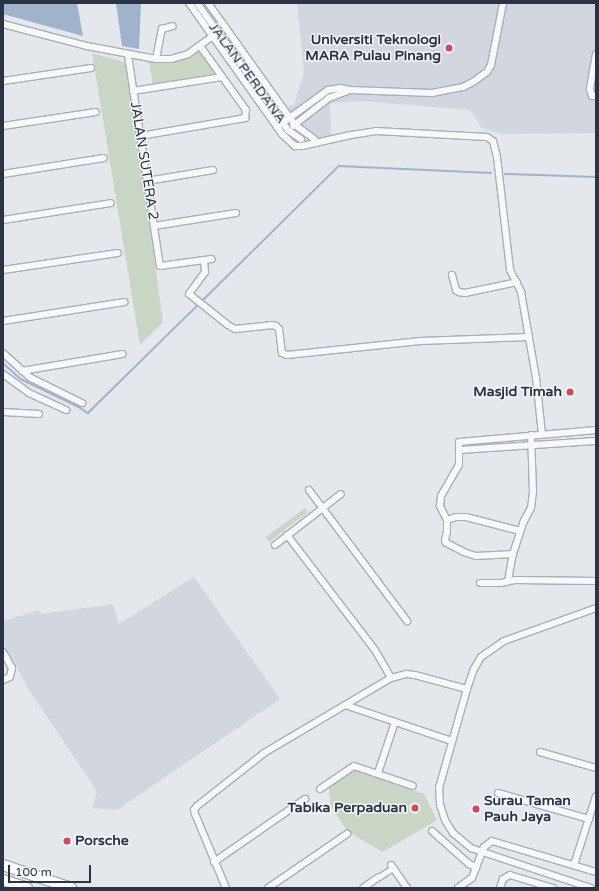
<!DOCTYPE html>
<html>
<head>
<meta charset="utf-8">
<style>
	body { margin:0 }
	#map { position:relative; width:599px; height:891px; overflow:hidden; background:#e4e7ec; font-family:"Varela Round",sans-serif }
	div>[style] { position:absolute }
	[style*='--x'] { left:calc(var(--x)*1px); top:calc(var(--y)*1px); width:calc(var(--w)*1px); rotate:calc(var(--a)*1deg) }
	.built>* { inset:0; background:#d2d6de }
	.green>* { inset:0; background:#c9d6c5 }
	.water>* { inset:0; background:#9fb4cc }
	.stream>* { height:1.5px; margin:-0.75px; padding:0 0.75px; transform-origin:0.75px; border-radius:0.75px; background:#9fb4cc }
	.roads { filter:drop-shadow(1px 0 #a9aeb7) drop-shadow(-1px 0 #a9aeb7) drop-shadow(0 1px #a9aeb7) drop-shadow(0 -1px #a9aeb7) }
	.pedestrian>* { height:4.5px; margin:-2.25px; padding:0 2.25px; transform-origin:2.25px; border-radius:2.25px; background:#f7f8fa }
	.minor>* { height:6px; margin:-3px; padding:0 3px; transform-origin:3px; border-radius:3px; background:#f7f8fa }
	.trunk>* { height:10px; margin:-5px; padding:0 5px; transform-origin:5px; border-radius:5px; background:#fff }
	.dots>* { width:11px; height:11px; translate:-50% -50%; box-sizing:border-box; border:2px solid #f4f6f9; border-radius:50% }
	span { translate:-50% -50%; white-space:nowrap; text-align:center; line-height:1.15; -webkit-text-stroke:3px #f4f6f9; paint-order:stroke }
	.poi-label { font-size:14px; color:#2b3445; font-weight:700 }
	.right { translate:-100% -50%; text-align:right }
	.left { translate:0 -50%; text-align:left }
	.street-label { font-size:14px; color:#2b3445 }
	.frame { position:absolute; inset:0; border:4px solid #2b3445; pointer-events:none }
	.scale { position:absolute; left:8px; top:865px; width:83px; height:18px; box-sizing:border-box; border:2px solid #2b3445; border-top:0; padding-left:5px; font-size:12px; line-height:14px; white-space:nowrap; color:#2b3445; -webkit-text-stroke:3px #f4f6f9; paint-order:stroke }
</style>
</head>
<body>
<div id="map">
	<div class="built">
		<i style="clip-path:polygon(297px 3px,596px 3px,596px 133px,502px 134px,482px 128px,470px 110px,362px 101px,330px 103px,331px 137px,322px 139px,302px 126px,288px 107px,294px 105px,304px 72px)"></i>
		<i style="clip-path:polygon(194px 577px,280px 699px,117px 810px,92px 808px,97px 791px,29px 690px,3px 642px,3px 621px,39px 610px,41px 614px,113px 604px,119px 624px)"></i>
	</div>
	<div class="green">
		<i style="clip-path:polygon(200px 46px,214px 74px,153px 85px,149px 62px,171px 59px)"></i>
		<i style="clip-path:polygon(92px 53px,127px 63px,163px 322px,140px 345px)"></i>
		<i style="clip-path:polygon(305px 508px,308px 512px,269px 542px,266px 537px)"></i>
		<i style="clip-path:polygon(355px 769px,424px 794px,437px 820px,383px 852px,348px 832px,330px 805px,329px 785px)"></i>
	</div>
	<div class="water">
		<i style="clip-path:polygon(3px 3px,77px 3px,83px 36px,3px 14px)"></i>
		<i style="clip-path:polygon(116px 3px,141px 3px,139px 49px,122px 46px)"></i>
	</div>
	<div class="stream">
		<i style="--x:505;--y:174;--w:91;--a:1.9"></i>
		<i style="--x:201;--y:302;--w:194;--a:-44.6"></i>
		<i style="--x:339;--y:166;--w:152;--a:2.6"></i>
		<i style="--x:3;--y:363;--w:24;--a:42"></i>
		<i style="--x:21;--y:379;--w:64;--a:25.8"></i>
		<i style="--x:79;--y:407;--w:11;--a:34"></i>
		<i style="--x:88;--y:413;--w:154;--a:-44.5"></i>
	</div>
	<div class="roads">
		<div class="pedestrian">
			<i style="--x:379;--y:877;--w:17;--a:-33"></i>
		</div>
		<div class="minor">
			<i style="--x:189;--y:3;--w:161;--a:54.6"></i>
			<i style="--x:282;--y:134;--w:18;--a:43"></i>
			<i style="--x:295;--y:146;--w:7;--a:0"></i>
			<i style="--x:302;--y:146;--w:50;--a:-12.7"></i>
			<i style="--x:351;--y:135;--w:25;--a:-9"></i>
			<i style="--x:376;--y:131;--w:111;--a:3.1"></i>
			<i style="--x:487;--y:137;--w:7;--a:34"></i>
			<i style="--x:493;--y:141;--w:16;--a:76"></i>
			<i style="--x:497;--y:157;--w:114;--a:83.4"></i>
			<i style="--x:510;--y:270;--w:25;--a:63"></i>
			<i style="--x:521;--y:292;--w:87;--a:80.1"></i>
			<i style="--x:536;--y:378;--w:56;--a:83.9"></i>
			<i style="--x:197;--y:3;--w:156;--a:54.4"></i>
			<i style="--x:288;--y:130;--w:16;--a:35"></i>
			<i style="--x:208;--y:3;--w:150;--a:54.5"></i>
			<i style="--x:295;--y:125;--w:24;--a:36"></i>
			<i style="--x:3;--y:24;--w:87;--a:14.7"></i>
			<i style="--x:87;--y:46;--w:70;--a:10.7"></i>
			<i style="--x:156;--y:59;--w:15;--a:0"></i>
			<i style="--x:171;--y:59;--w:18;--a:-16"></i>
			<i style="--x:188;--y:54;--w:37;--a:-36"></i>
			<i style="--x:596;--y:54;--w:36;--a:100"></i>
			<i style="--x:590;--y:89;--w:7;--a:74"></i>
			<i style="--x:592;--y:96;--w:4;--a:0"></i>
			<i style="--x:128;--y:55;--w:213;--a:81.4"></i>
			<i style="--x:160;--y:266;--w:52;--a:-7.7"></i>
			<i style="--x:156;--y:59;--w:31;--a:-79"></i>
			<i style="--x:162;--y:29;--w:11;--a:-15"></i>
			<i style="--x:3;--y:81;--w:89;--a:-8.4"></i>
			<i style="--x:133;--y:91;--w:90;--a:-8.9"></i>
			<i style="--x:3;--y:126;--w:94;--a:-8.6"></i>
			<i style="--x:293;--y:126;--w:46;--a:-37.9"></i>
			<i style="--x:329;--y:98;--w:22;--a:-21"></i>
			<i style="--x:277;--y:127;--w:63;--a:-36"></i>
			<i style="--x:328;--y:90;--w:12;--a:-9"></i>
			<i style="--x:340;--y:88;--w:10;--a:11"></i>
			<i style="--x:350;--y:90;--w:82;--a:2.1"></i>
			<i style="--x:432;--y:93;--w:32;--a:-11"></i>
			<i style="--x:463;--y:87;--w:11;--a:-27"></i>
			<i style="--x:473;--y:82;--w:17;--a:-36"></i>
			<i style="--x:487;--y:72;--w:8;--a:-60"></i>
			<i style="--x:491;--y:65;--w:63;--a:-79"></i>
			<i style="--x:140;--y:136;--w:107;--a:-9.7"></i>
			<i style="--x:245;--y:118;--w:8;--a:-83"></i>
			<i style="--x:246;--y:110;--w:79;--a:-125.7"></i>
			<i style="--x:3;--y:174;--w:102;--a:-9"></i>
			<i style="--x:147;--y:181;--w:67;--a:-9.5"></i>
			<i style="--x:3;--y:220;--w:109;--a:-8.9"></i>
			<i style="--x:154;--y:226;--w:83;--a:-9"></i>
			<i style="--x:204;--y:260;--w:12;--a:85"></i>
			<i style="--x:205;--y:272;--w:27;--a:126"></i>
			<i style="--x:189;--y:294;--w:50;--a:38.5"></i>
			<i style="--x:228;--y:325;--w:8;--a:30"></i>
			<i style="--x:235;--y:329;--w:36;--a:-6"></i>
			<i style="--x:271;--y:325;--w:5;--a:11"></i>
			<i style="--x:276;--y:326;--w:4;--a:45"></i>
			<i style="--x:279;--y:329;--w:24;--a:83"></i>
			<i style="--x:282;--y:353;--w:5;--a:22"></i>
			<i style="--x:287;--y:355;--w:134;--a:-6"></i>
			<i style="--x:420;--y:341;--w:109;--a:-2.1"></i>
			<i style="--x:3;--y:270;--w:116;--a:-8.4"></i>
			<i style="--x:452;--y:275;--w:16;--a:75"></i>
			<i style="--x:456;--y:290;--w:4;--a:34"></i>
			<i style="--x:459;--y:292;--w:6;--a:9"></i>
			<i style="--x:465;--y:293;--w:53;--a:-11.9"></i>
			<i style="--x:3;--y:321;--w:123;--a:-8.9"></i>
			<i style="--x:3;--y:353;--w:38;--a:42"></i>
			<i style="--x:31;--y:378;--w:57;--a:26.1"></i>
			<i style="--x:22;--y:371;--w:102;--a:-9.6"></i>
			<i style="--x:3;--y:374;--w:32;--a:36"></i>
			<i style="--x:29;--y:393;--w:41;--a:24.7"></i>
			<i style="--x:3;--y:412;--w:36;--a:3"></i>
			<i style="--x:459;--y:450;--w:137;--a:-3.8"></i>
			<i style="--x:309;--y:490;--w:164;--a:53.2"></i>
			<i style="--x:447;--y:520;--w:9;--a:-18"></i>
			<i style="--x:456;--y:517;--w:10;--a:0"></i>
			<i style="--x:466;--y:517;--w:56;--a:14.5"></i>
			<i style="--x:287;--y:535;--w:145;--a:52.6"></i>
			<i style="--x:375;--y:650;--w:32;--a:60"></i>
			<i style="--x:275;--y:545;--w:83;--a:-37.7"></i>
			<i style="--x:513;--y:554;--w:37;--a:177"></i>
			<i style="--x:476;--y:556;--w:13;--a:-162"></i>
			<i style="--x:464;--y:552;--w:20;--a:-153"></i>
			<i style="--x:446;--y:543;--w:3;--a:-108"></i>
			<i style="--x:445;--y:540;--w:9;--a:-77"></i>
			<i style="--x:447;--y:531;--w:11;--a:-90"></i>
			<i style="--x:447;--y:520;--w:16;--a:-117"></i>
			<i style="--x:440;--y:506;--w:10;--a:-84"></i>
			<i style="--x:441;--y:496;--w:36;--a:-60"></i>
			<i style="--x:459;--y:465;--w:23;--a:-90"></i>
			<i style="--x:459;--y:442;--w:138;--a:-5"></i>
			<i style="--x:508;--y:581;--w:27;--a:-80"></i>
			<i style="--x:513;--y:554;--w:35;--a:-72"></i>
			<i style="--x:524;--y:521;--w:15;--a:-62"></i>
			<i style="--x:531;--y:508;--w:17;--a:-83"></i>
			<i style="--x:533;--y:491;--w:56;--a:-92"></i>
			<i style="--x:480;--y:583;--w:21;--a:0"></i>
			<i style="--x:501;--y:583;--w:14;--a:-12"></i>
			<i style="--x:515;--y:580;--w:81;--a:0.7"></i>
			<i style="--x:3;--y:652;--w:18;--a:61"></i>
			<i style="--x:12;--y:668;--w:9;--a:103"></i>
			<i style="--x:10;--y:677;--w:8;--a:157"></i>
			<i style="--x:345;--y:705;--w:113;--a:18.6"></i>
			<i style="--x:540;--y:752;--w:58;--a:15.9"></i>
			<i style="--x:378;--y:773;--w:54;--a:-71.6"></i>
			<i style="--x:320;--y:789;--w:41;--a:-34.1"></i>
			<i style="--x:354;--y:766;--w:62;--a:18.7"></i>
			<i style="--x:498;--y:793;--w:95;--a:15.9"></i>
			<i style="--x:432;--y:831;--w:50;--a:41.7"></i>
			<i style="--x:469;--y:864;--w:8;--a:23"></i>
			<i style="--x:214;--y:862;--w:111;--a:-34.7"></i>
			<i style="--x:391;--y:865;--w:28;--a:55"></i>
			<i style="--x:574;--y:865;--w:72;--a:-72.3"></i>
			<i style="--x:226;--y:888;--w:80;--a:-112.7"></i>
			<i style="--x:195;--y:814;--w:4;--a:-104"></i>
			<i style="--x:194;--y:810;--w:5;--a:-53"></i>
			<i style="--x:197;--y:806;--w:85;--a:-38.3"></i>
			<i style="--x:264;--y:753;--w:147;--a:-30.6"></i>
			<i style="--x:391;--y:678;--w:16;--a:-15"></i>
			<i style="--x:406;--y:674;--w:9;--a:6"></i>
			<i style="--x:415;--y:675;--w:54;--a:15.1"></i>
			<i style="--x:268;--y:888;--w:96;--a:-34.4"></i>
			<i style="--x:363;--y:888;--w:19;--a:-35"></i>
			<i style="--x:458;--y:888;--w:17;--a:-36"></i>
			<i style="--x:472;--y:878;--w:33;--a:-69"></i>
			<i style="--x:484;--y:847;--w:10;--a:-37"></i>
			<i style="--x:492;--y:841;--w:109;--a:16.6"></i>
			<i style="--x:500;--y:888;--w:9;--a:-72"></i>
			<i style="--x:503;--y:879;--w:8;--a:-30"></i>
			<i style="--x:510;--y:875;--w:45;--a:16.8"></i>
			<i style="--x:591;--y:888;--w:126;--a:-161.6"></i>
			<i style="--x:471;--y:848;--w:23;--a:-140"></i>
			<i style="--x:453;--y:833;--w:15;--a:-122"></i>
			<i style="--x:445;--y:820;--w:16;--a:-108"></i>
			<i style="--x:440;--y:805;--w:17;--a:-93"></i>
			<i style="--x:439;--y:788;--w:103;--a:-74.2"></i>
			<i style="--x:467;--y:689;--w:21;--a:-71"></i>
			<i style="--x:474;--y:669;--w:14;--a:-60"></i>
			<i style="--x:481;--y:657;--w:28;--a:-35"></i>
			<i style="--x:504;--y:641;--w:98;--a:-19.7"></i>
		</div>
		<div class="trunk">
			<i style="--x:3;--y:865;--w:72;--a:18.7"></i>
			<i style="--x:3;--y:880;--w:25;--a:18"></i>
		</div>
	</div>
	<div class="dots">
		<i style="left:449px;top:48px;background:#d1495b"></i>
		<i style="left:570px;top:392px;background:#d1495b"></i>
		<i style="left:415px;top:808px;background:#d1495b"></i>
		<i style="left:476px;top:809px;background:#d1495b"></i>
		<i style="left:67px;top:841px;background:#d1495b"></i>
	</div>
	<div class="poi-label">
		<span class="right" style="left:441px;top:48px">Universiti Teknologi<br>MARA Pulau Pinang</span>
		<span class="right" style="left:562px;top:392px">Masjid Timah</span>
		<span class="left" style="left:484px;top:809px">Surau Taman<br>Pauh Jaya</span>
		<span class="right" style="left:407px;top:808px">Tabika Perpaduan</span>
		<span class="left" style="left:75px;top:841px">Porsche</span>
	</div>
	<div class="street-label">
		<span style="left:247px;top:73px;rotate:54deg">JALAN PERDANA</span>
		<span style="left:144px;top:161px;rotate:81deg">JALAN SUTERA 2</span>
	</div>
	<div class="frame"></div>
	<div class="scale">100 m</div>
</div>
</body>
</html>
